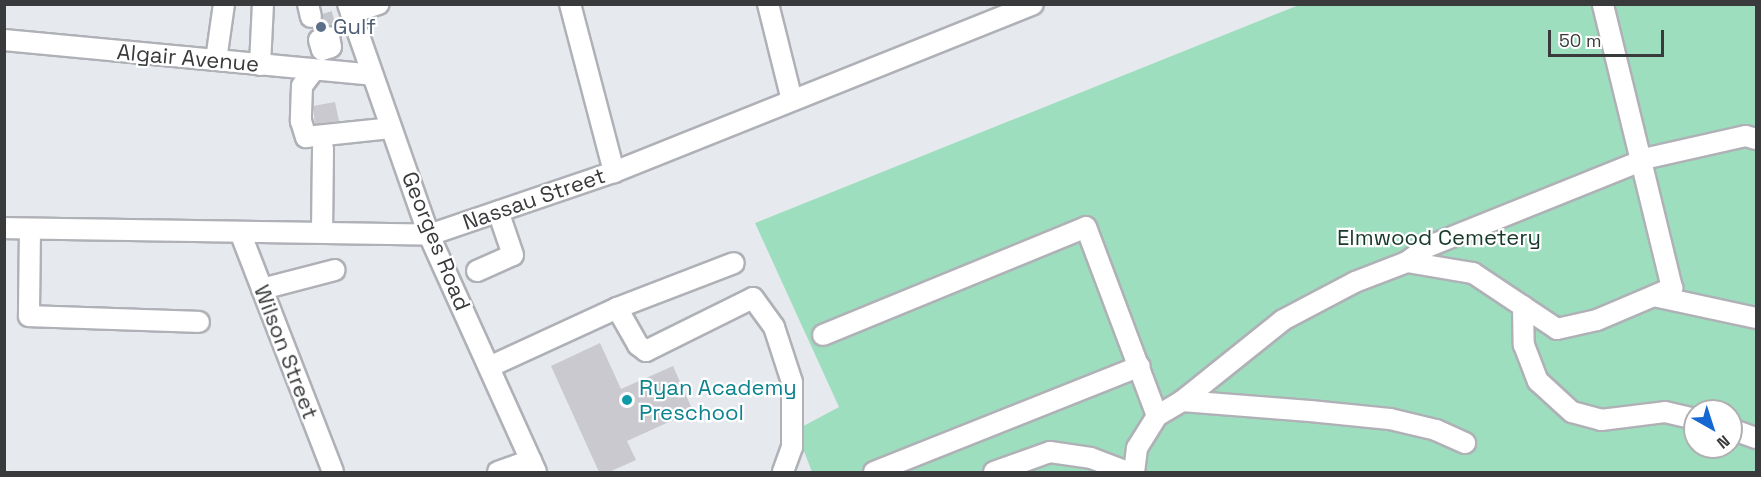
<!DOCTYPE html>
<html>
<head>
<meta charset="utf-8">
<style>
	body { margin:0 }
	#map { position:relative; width:1761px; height:477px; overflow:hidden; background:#e6e9ee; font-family:"Space Grotesk",sans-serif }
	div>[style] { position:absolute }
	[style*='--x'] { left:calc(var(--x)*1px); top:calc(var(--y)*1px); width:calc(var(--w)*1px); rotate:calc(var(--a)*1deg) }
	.green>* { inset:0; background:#9ddebe }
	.building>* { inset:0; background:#c9c9cf }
	.minor-tunnel>* { height:20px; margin-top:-10px; transform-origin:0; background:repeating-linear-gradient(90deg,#c3c6ca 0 20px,transparent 0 30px) }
	.roads { filter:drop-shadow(2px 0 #afb1b7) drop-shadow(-2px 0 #afb1b7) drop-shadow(0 2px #afb1b7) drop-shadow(0 -2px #afb1b7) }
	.minor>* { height:20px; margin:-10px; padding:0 10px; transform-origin:10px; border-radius:10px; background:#fff }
	.dots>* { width:16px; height:16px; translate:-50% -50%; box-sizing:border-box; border:3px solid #fff; border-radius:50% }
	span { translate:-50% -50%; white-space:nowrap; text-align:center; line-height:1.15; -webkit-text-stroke:4.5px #fff; paint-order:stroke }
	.service-label { font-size:22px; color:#4e5e75 }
	.left { translate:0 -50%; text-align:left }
	.street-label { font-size:22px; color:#393a3c }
	.park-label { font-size:22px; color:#17392a }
	.culture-label { font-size:22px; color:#0d838f }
	.frame { position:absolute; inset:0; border:6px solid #393a3c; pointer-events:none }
	.north { position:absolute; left:1683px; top:399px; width:60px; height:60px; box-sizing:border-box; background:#fff; border:2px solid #b0b0b1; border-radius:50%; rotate:141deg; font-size:16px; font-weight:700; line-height:24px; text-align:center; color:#393a3c }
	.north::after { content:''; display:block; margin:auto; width:21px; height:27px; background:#1667d1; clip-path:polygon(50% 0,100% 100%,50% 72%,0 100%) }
	.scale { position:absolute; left:1548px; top:30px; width:116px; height:27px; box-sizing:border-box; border:3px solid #393a3c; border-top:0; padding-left:8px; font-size:18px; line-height:21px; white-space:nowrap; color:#393a3c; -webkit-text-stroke:4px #fff; paint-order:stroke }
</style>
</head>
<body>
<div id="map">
	<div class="green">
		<i style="clip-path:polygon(evenodd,1299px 5px,1756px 5px,1756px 472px,812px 472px,796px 430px,839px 407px,755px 223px,1299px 5px,1695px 411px,1731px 411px,1731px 447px,1695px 447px,1695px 411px)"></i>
	</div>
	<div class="building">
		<i style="clip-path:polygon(335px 102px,339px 121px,315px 124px,313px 106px)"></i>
		<i style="clip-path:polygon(600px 343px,621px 389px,673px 366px,693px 411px,627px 441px,636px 460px,609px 472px,599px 472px,551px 366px)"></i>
	</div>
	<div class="minor-tunnel">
		<i style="--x:322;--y:14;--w:24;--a:73"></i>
	</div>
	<div class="roads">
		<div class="minor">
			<i style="--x:308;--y:4;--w:13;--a:77"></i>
			<i style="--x:348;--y:4;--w:245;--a:70.7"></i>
			<i style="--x:429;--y:235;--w:260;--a:65.7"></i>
			<i style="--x:570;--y:4;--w:174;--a:75.3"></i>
			<i style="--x:768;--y:4;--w:99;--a:76"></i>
			<i style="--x:351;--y:13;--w:29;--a:-18"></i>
			<i style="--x:4;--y:40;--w:370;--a:5.4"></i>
			<i style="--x:319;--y:40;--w:10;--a:73"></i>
			<i style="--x:322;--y:50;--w:9;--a:-18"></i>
			<i style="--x:331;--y:47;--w:10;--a:-101"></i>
			<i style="--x:216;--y:60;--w:57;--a:-81.9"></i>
			<i style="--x:260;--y:65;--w:61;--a:-87.2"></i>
			<i style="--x:314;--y:70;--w:20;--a:127"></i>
			<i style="--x:302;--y:86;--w:35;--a:92"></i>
			<i style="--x:301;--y:121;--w:17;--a:73"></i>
			<i style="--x:306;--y:137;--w:85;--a:-6"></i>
			<i style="--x:4;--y:228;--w:425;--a:0.9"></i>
			<i style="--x:429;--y:235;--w:195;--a:-18.8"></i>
			<i style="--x:614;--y:172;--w:451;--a:-21.8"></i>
			<i style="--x:30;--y:229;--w:87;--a:90.7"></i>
			<i style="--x:29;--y:316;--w:170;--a:2"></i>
			<i style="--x:240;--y:232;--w:257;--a:68.8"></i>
			<i style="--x:322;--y:232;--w:84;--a:-89.3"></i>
			<i style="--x:1407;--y:262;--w:25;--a:-37"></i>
			<i style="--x:1427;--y:247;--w:238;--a:-21.9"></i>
			<i style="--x:1648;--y:158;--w:100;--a:-12.7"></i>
			<i style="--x:1746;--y:136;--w:10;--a:17"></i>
			<i style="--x:477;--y:271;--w:39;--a:-24"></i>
			<i style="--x:513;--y:255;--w:46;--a:-108.8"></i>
			<i style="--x:262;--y:289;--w:75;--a:-14.6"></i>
			<i style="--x:1654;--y:296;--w:104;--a:12.2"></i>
			<i style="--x:1523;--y:306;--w:39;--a:89"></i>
			<i style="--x:1524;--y:345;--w:39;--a:69"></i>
			<i style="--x:1538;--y:381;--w:46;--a:42.4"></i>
			<i style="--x:1572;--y:412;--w:30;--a:15"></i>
			<i style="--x:1601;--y:420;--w:64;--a:-7.1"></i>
			<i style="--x:1665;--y:412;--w:31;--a:13"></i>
			<i style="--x:617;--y:308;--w:43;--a:60.4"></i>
			<i style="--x:638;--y:345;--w:10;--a:37"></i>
			<i style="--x:646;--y:351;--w:119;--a:-26.4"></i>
			<i style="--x:753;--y:298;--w:36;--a:54"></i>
			<i style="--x:774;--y:327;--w:58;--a:71.9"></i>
			<i style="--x:792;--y:382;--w:65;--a:90"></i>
			<i style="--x:792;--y:447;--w:27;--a:110"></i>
			<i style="--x:823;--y:335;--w:284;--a:-22.3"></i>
			<i style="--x:1086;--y:227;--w:202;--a:69.4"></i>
			<i style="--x:1157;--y:416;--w:38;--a:122"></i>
			<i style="--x:1137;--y:448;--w:24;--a:97"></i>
			<i style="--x:489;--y:367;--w:141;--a:-24.7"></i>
			<i style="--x:617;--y:308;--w:125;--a:-21"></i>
			<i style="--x:1182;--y:401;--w:129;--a:-38.7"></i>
			<i style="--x:1283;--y:320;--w:81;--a:-27.8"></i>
			<i style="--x:1355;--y:282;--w:56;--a:-21"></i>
			<i style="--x:1407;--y:262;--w:67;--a:9.5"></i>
			<i style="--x:1473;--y:273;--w:101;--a:33.7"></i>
			<i style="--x:1557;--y:329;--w:41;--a:-12.7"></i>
			<i style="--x:1597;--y:320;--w:82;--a:-23.1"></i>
			<i style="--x:1672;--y:288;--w:292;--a:-103.7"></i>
			<i style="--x:1157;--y:416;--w:29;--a:-31"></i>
			<i style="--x:1182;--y:401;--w:128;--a:4.5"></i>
			<i style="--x:1310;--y:411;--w:80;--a:5.7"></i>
			<i style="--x:1390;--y:419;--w:47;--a:13.4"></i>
			<i style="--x:1436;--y:430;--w:32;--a:24"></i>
			<i style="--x:1731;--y:429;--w:27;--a:20"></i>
			<i style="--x:498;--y:472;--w:35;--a:-20"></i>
			<i style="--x:874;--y:472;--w:286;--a:-21.7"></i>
			<i style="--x:994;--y:472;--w:59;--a:-19.7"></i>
			<i style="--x:1050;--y:452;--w:41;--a:8.3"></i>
			<i style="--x:1091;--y:458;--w:40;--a:21"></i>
		</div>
	</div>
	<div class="dots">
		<i style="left:321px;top:27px;background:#5c6f8a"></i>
		<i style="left:627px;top:400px;background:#0f9aa8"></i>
	</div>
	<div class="service-label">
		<span class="left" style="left:333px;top:27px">Gulf</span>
	</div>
	<div class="street-label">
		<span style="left:188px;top:58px;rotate:5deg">Algair Avenue</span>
		<span style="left:534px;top:199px;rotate:-19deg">Nassau Street</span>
		<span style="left:436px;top:241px;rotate:68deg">Georges Road</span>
		<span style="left:286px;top:352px;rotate:69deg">Wilson Street</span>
	</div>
	<div class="park-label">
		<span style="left:1439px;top:238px">Elmwood Cemetery</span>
	</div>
	<div class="culture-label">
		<span class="left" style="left:639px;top:400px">Ryan Academy<br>Preschool</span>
	</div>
	<div class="frame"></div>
	<div class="north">N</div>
	<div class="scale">50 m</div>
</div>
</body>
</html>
